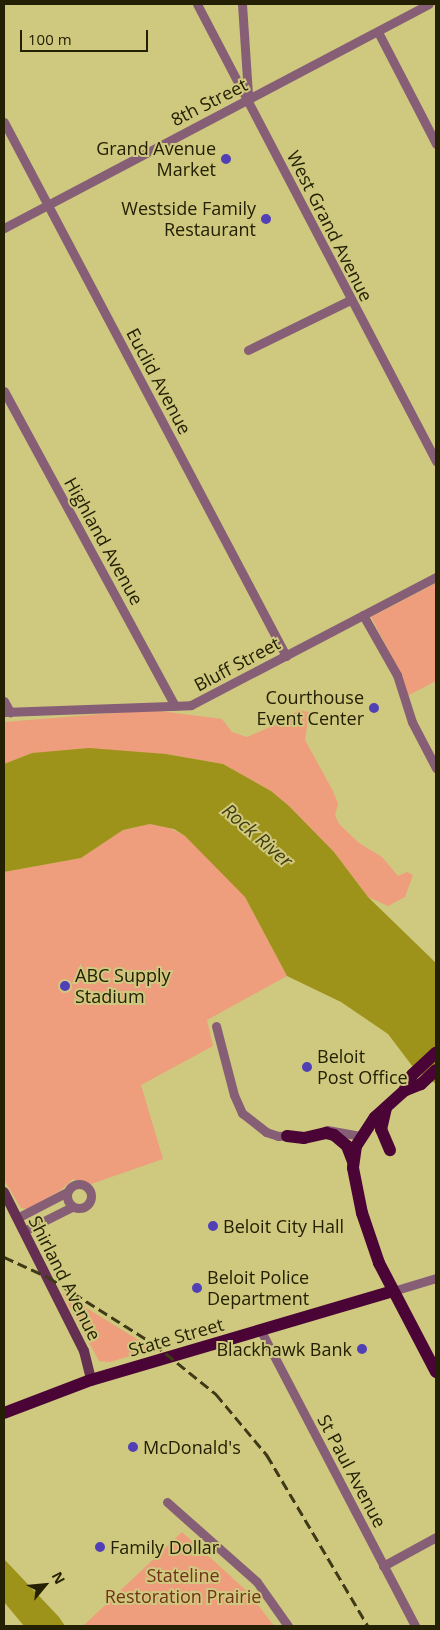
<!DOCTYPE html>
<html>
<head>
<meta charset="utf-8">
<style>
	body { margin:0 }
	#map { position:relative; width:440px; height:1630px; overflow:hidden; background:#cfc87f; font-family:"Open Sans",sans-serif }
	div>[style] { position:absolute }
	[style*='--x'] { left:calc(var(--x)*1px); top:calc(var(--y)*1px); width:calc(var(--w)*1px); rotate:calc(var(--a)*1deg) }
	.green>* { inset:0; background:#ee9e7c }
	.water>* { inset:0; background:#9e931a }
	.street>* { height:9px; margin:-4.5px; padding:0 4.5px; transform-origin:4.5px; border-radius:4.5px; background:#865f76 }
	.street>.ring { margin:-4.5px; padding:0; box-sizing:content-box; background:none; border:9px solid #865f76; border-radius:50% }
	.secondary>* { height:10px; margin:-5px; padding:0 5px; transform-origin:5px; border-radius:5px; background:#642f50 }
	.primary>* { height:12px; margin:-6px; padding:0 6px; transform-origin:6px; border-radius:6px; background:#4a0536 }
	.rail>* { height:2.5px; margin-top:-1.25px; transform-origin:0; background:repeating-linear-gradient(90deg,#3e3916 0 10px,transparent 0 15px) }
	.dots>* { width:14px; height:14px; translate:-50% -50%; box-sizing:border-box; border:2px solid #cfc87f; border-radius:50% }
	span { translate:-50% -50%; white-space:nowrap; text-align:center; line-height:1.15; -webkit-text-stroke:4px #cfc87f; paint-order:stroke }
	.street-label { font-size:18px; color:#242003 }
	.poi-label { font-size:18px; color:#242003 }
	.right { translate:-100% -50%; text-align:right }
	.left { translate:0 -50%; text-align:left }
	.park-label { font-size:18px; color:#713317 }
	.water-label { font-size:19px; color:#413d0f; font-style:italic }
	.frame { position:absolute; inset:0; border:5px solid #242003; pointer-events:none }
	.north { position:absolute; left:20px; top:1560px; width:50px; height:50px; -webkit-text-stroke:4px #cfc87f; paint-order:stroke; rotate:62deg; font-size:14px; font-weight:700; line-height:20px; text-align:center; color:#242003 }
	.north::after { content:''; display:block; margin:auto; width:18px; height:22px; background:#242003; clip-path:polygon(50% 0,100% 100%,50% 72%,0 100%) }
	.scale { position:absolute; left:20px; top:30px; width:128px; height:22px; box-sizing:border-box; border:2px solid #242003; border-top:0; padding-left:6px; font-size:15px; line-height:18px; white-space:nowrap; color:#242003; -webkit-text-stroke:4px #cfc87f; paint-order:stroke }
</style>
</head>
<body>
<div id="map">
	<div class="green">
		<i style="clip-path:polygon(436px 583px,436px 681px,407px 696px,403px 678px,371px 617px)"></i>
		<i style="clip-path:polygon(152px 710px,222px 719px,232px 732px,247px 737px,286px 720px,298px 710px,309px 712px,305px 740px,333px 791px,338px 804px,335px 815px,339px 824px,359px 843px,382px 857px,398px 876px,407px 872px,413px 875px,405px 897px,388px 906px,368px 897px,334px 852px,289px 806px,271px 791px,223px 764px,166px 754px,32px 753px,4px 764px,4px 722px)"></i>
		<i style="clip-path:polygon(150px 824px,164px 825px,185px 836px,232px 882px,245px 897px,287px 976px,207px 1020px,213px 1046px,141px 1085px,163px 1159px,91px 1184px,73px 1179px,61px 1190px,28px 1209px,21px 1208px,4px 1180px,4px 872px,81px 858px,123px 830px)"></i>
		<i style="clip-path:polygon(62px 1293px,153px 1349px,110px 1362px,99px 1361px)"></i>
		<i style="clip-path:polygon(182px 1532px,248px 1592px,274px 1626px,83px 1626px)"></i>
	</div>
	<div class="water">
		<i style="clip-path:polygon(89px 748px,166px 754px,223px 764px,271px 791px,289px 806px,334px 852px,368px 897px,436px 963px,436px 1084px,413px 1067px,388px 1034px,341px 1002px,287px 976px,245px 897px,185px 836px,174px 829px,150px 824px,123px 830px,81px 858px,4px 872px,4px 764px,32px 753px)"></i>
		<i style="clip-path:polygon(4px 1559px,59px 1617px,65px 1626px,24px 1626px,4px 1602px)"></i>
	</div>
	<div class="street">
		<i style="--x:197;--y:4;--w:516;--a:62.39"></i>
		<i style="--x:242;--y:4;--w:91;--a:86.2"></i>
		<i style="--x:378;--y:32;--w:126;--a:62.6"></i>
		<i style="--x:4;--y:122;--w:604;--a:62.16"></i>
		<i style="--x:4;--y:228;--w:480;--a:-27.8"></i>
		<i style="--x:248;--y:350;--w:114;--a:-26.1"></i>
		<i style="--x:4;--y:391;--w:358;--a:61.5"></i>
		<i style="--x:363;--y:615;--w:69;--a:60.5"></i>
		<i style="--x:397;--y:675;--w:49;--a:72.3"></i>
		<i style="--x:412;--y:722;--w:52;--a:62.4"></i>
		<i style="--x:4;--y:701;--w:13;--a:61"></i>
		<i style="--x:4;--y:712;--w:187;--a:-2.1"></i>
		<i style="--x:191;--y:705;--w:276;--a:-27.6"></i>
		<i style="--x:216;--y:1026;--w:71;--a:75.4"></i>
		<i style="--x:234;--y:1095;--w:20;--a:66"></i>
		<i style="--x:242;--y:1113;--w:31;--a:38"></i>
		<i style="--x:266;--y:1132;--w:13;--a:18"></i>
		<i style="--x:278;--y:1136;--w:14;--a:-4"></i>
		<i style="--x:327;--y:1130;--w:35;--a:10"></i>
		<i class="ring" style="left:67px;top:1184px;width:15px;height:15px"></i>
		<i style="--x:17;--y:1218;--w:56;--a:-27.5"></i>
		<i style="--x:24;--y:1231;--w:54;--a:-26.6"></i>
		<i style="--x:393;--y:1291;--w:45;--a:-16.8"></i>
		<i style="--x:261;--y:1331;--w:333;--a:62.4"></i>
		<i style="--x:167;--y:1502;--w:120;--a:41.6"></i>
		<i style="--x:257;--y:1582;--w:54;--a:54.8"></i>
		<i style="--x:383;--y:1566;--w:60;--a:-28.7"></i>
	</div>
	<div class="secondary">
		<i style="--x:4;--y:1192;--w:178;--a:63.3"></i>
		<i style="--x:84;--y:1351;--w:30;--a:76"></i>
	</div>
	<div class="primary">
		<i style="--x:436;--y:1070;--w:21;--a:137"></i>
		<i style="--x:421;--y:1084;--w:18;--a:158"></i>
		<i style="--x:404;--y:1091;--w:39;--a:138"></i>
		<i style="--x:375;--y:1117;--w:35;--a:123"></i>
		<i style="--x:356;--y:1146;--w:22;--a:98"></i>
		<i style="--x:353;--y:1168;--w:46;--a:78.7"></i>
		<i style="--x:362;--y:1213;--w:53;--a:71.2"></i>
		<i style="--x:379;--y:1263;--w:123;--a:62.4"></i>
		<i style="--x:404;--y:1091;--w:18;--a:-63"></i>
		<i style="--x:412;--y:1075;--w:33;--a:-43"></i>
		<i style="--x:386;--y:1108;--w:22;--a:103"></i>
		<i style="--x:381;--y:1129;--w:23;--a:67"></i>
		<i style="--x:287;--y:1136;--w:17;--a:7"></i>
		<i style="--x:304;--y:1138;--w:23;--a:-13"></i>
		<i style="--x:326;--y:1133;--w:8;--a:14"></i>
		<i style="--x:334;--y:1135;--w:17;--a:40"></i>
		<i style="--x:347;--y:1146;--w:17;--a:69"></i>
		<i style="--x:4;--y:1413;--w:93;--a:-20.8"></i>
		<i style="--x:91;--y:1380;--w:315;--a:-16.4"></i>
	</div>
	<div class="rail">
		<i style="--x:4;--y:1257;--w:48;--a:24.4"></i>
		<i style="--x:48;--y:1277;--w:125;--a:32.3"></i>
		<i style="--x:154;--y:1344;--w:80;--a:38.9"></i>
		<i style="--x:216;--y:1394;--w:80;--a:50.1"></i>
		<i style="--x:267;--y:1455;--w:199;--a:59.4"></i>
	</div>
	<div class="dots">
		<i style="left:226px;top:159px;background:#513fb6"></i>
		<i style="left:266px;top:219px;background:#513fb6"></i>
		<i style="left:374px;top:708px;background:#513fb6"></i>
		<i style="left:65px;top:986px;background:#513fb6"></i>
		<i style="left:307px;top:1067px;background:#513fb6"></i>
		<i style="left:213px;top:1226px;background:#513fb6"></i>
		<i style="left:197px;top:1288px;background:#513fb6"></i>
		<i style="left:362px;top:1349px;background:#513fb6"></i>
		<i style="left:133px;top:1447px;background:#513fb6"></i>
		<i style="left:100px;top:1547px;background:#513fb6"></i>
	</div>
	<div class="street-label">
		<span style="left:209px;top:102px;rotate:-27deg">8th Street</span>
		<span style="left:330px;top:226px;rotate:63deg">West Grand Avenue</span>
		<span style="left:159px;top:381px;rotate:62deg">Euclid Avenue</span>
		<span style="left:104px;top:541px;rotate:61deg">Highland Avenue</span>
		<span style="left:237px;top:664px;rotate:-28deg">Bluff Street</span>
		<span style="left:65px;top:1278px;rotate:63deg">Shirland Avenue</span>
		<span style="left:176px;top:1337px;rotate:-16deg">State Street</span>
		<span style="left:352px;top:1471px;rotate:62deg">St Paul Avenue</span>
	</div>
	<div class="poi-label">
		<span class="right" style="left:216px;top:159px">Grand Avenue<br>Market</span>
		<span class="right" style="left:256px;top:219px">Westside Family<br>Restaurant</span>
		<span class="right" style="left:364px;top:708px">Courthouse<br>Event Center</span>
		<span class="left" style="left:75px;top:986px">ABC Supply<br>Stadium</span>
		<span class="left" style="left:317px;top:1067px">Beloit<br>Post Office</span>
		<span class="left" style="left:223px;top:1226px">Beloit City Hall</span>
		<span class="left" style="left:207px;top:1288px">Beloit Police<br>Department</span>
		<span class="right" style="left:352px;top:1349px">Blackhawk Bank</span>
		<span class="left" style="left:143px;top:1447px">McDonald's</span>
		<span class="left" style="left:110px;top:1547px">Family Dollar</span>
	</div>
	<div class="park-label">
		<span style="left:183px;top:1586px">Stateline<br>Restoration Prairie</span>
	</div>
	<div class="water-label">
		<span style="left:257px;top:836px;rotate:41deg">Rock River</span>
	</div>
	<div class="frame"></div>
	<div class="north">N</div>
	<div class="scale">100 m</div>
</div>
</body>
</html>
